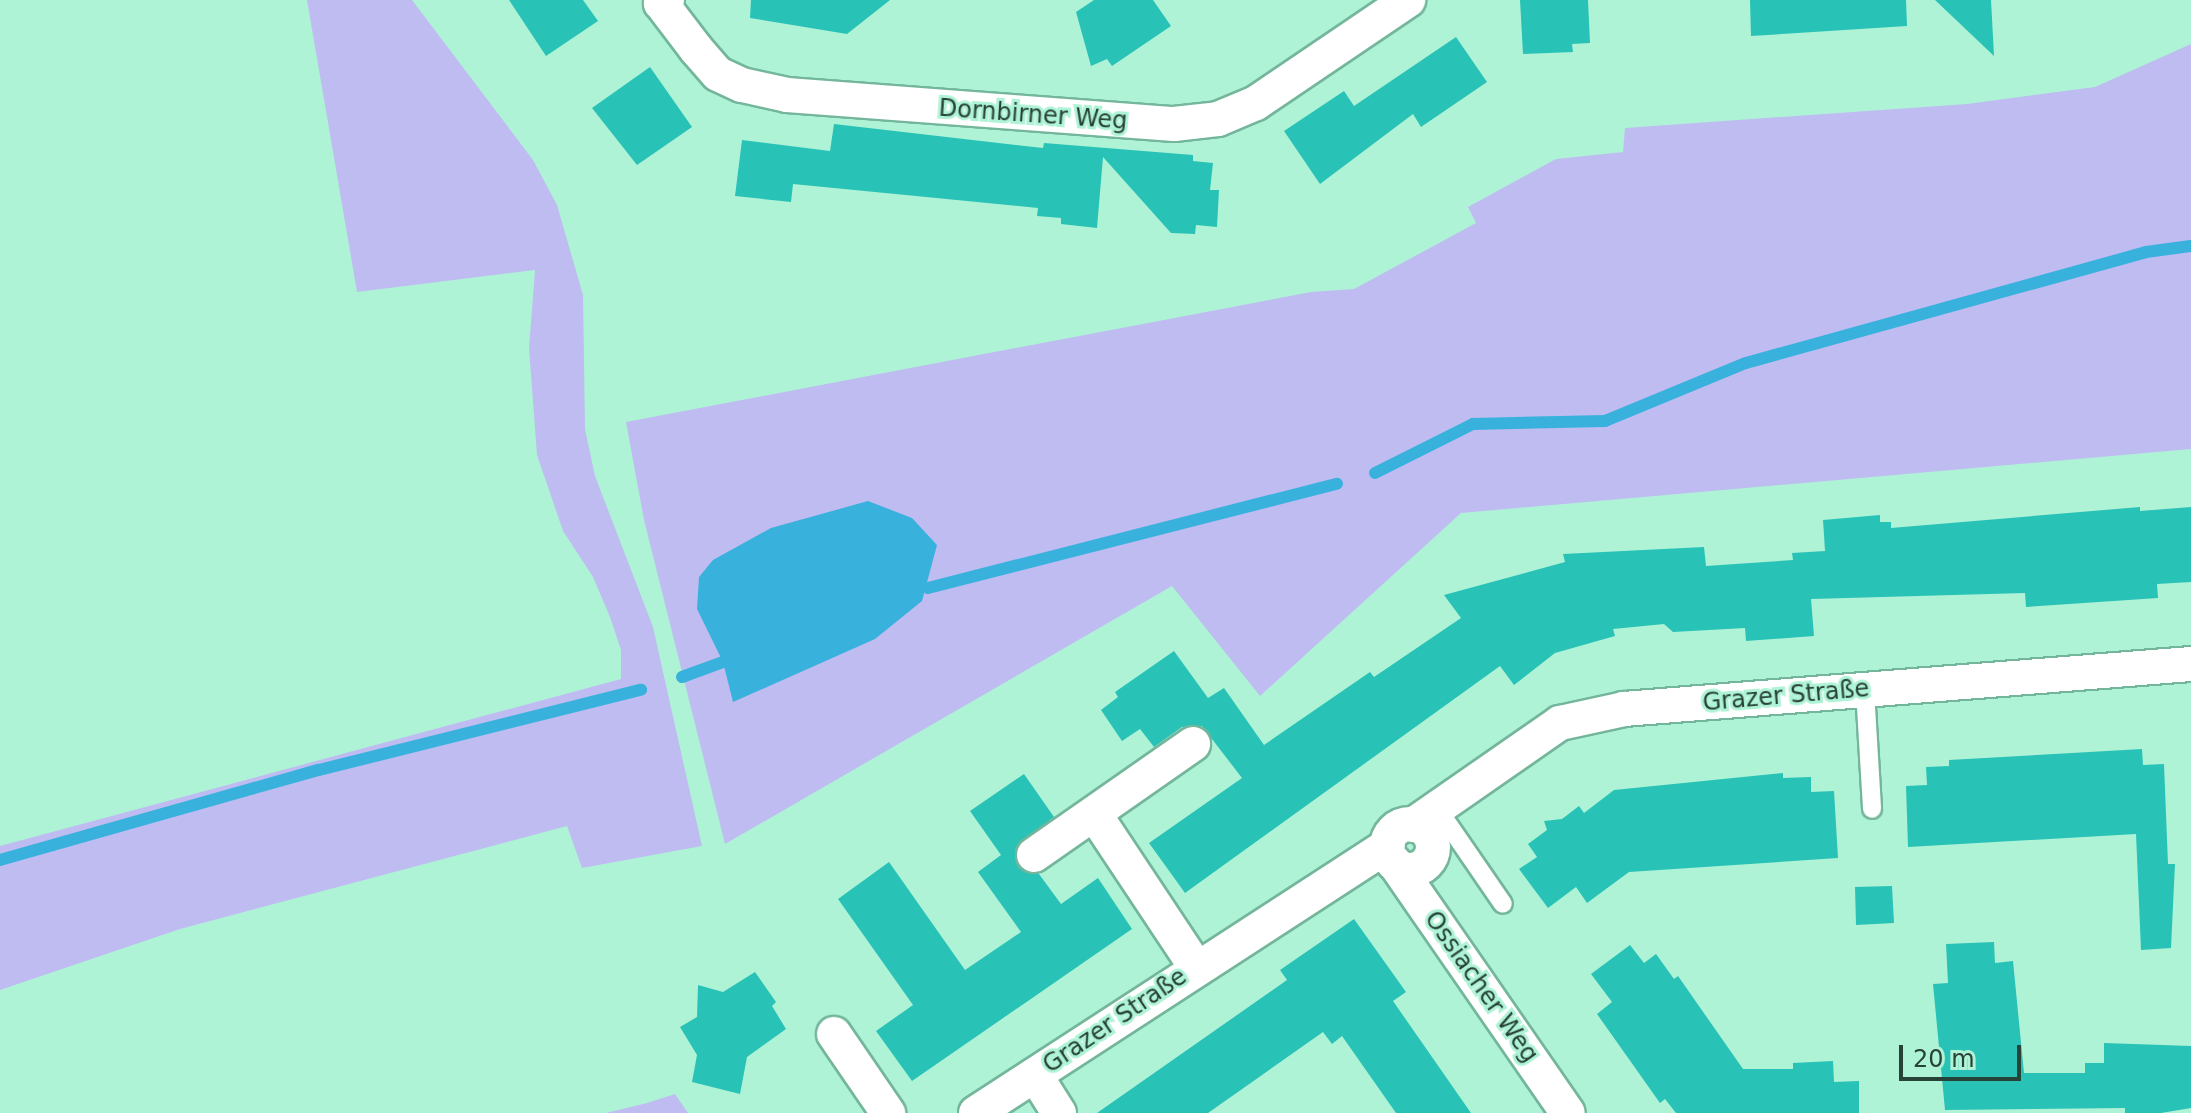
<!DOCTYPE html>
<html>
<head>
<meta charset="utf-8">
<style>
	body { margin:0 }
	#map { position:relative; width:2191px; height:1113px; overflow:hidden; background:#aff3d7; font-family:"DejaVu Sans",sans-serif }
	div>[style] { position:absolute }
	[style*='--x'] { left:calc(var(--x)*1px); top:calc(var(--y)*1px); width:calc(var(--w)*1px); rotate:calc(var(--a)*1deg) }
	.green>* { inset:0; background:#bfbcf1 }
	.water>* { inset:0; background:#39b1dd }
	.stream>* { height:12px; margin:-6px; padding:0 6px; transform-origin:6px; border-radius:6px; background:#39b1dd }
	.building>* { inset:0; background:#29c2b7 }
	.roads { filter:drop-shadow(2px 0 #74b69c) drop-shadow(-2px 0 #74b69c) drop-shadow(0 2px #74b69c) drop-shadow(0 -2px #74b69c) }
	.lane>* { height:18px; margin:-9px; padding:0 9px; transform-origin:9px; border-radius:9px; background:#fff }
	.street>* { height:34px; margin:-17px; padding:0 17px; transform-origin:17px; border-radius:17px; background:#fff }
	.street>.ring { margin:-17px; padding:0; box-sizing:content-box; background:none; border:34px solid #fff; border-radius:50% }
	span { translate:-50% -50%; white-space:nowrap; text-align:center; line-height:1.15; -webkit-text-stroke:6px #aff3d7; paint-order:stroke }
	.street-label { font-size:24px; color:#274237 }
	.scale { position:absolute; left:1899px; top:1045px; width:122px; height:36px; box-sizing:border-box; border:4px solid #274237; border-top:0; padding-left:10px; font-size:24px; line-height:28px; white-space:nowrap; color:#274237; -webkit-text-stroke:6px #aff3d7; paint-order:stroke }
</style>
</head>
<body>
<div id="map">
	<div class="green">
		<i style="clip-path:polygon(307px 0,412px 0,533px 160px,557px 205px,583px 295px,585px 429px,595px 476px,653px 627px,702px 846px,582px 868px,567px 826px,180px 929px,0 990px,0 846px,621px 679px,621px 650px,610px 617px,593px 577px,563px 531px,537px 455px,529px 348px,535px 270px,357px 292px)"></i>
		<i style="clip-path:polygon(2191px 44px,2191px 449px,1461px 513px,1260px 696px,1172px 586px,725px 844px,644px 520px,626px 422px,1311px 292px,1354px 289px,1476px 223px,1468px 207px,1556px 159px,1623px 152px,1625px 128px,1967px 104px,2095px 87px)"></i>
		<i style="clip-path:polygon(675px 1094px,688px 1113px,606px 1113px,647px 1103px)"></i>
	</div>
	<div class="water">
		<i style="clip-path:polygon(868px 501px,912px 518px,937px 545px,922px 601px,875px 639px,733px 702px,723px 662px,697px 609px,699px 577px,713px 560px,771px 528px)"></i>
	</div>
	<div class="stream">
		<i style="--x:1375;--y:473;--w:110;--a:-26.6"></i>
		<i style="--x:1473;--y:424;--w:132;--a:-1.3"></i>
		<i style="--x:1605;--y:421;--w:152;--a:-22.4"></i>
		<i style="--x:1746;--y:363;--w:415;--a:-15.5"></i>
		<i style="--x:2146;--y:252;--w:45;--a:-7.6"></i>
		<i style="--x:928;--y:588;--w:422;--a:-14.3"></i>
		<i style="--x:682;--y:677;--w:44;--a:-20.1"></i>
		<i style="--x:0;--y:860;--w:331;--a:-15.8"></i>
		<i style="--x:319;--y:770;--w:332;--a:-14"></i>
	</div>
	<div class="building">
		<i style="clip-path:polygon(509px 0,583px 0,598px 21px,546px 56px)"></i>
		<i style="clip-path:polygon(751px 0,890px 0,847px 34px,750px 18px)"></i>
		<i style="clip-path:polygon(1094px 0,1153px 0,1171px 26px,1112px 66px,1107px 59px,1091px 66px,1076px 12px)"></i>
		<i style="clip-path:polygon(1520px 0,1588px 0,1590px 43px,1572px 44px,1573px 52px,1523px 54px)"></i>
		<i style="clip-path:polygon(1750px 0,1906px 0,1907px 26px,1751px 36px)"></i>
		<i style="clip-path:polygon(1935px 0,1991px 0,1994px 56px)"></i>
		<i style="clip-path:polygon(1456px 37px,1487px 82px,1421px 127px,1413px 114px,1320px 184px,1284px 131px,1344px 91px,1354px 106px)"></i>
		<i style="clip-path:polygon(650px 67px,692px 127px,637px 165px,592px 108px)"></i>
		<i style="clip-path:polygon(834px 124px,1043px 148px,1044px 143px,1193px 155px,1193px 161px,1213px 163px,1210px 190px,1219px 190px,1217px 227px,1196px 225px,1195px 234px,1171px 233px,1103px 157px,1097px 228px,1061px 224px,1061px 218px,1037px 216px,1038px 208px,793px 184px,791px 202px,735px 196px,742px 140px,830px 151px)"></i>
		<i style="clip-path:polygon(2140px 507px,2140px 511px,2191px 507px,2191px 582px,2157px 584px,2158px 598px,2026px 607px,2025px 593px,1811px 599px,1814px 636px,1746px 641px,1745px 628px,1673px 632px,1664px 624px,1613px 629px,1615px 636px,1555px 653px,1514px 685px,1500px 666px,1185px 893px,1149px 843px,1242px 778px,1202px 726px,1182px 727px,1154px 747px,1140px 729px,1122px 741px,1101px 710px,1118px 697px,1115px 692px,1174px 651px,1208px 698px,1224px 688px,1264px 745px,1370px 672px,1374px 677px,1461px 618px,1444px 595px,1565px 562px,1563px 554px,1704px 547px,1706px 566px,1793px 560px,1792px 553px,1825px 551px,1823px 520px,1880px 515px,1880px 522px,1891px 522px,1891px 528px)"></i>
		<i style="clip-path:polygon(2142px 749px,2143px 765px,2164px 764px,2168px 864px,2175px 864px,2171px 948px,2141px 950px,2136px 834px,1908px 847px,1906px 786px,1927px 785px,1926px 767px,1949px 766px,1949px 760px)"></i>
		<i style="clip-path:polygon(1783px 773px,1783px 778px,1811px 777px,1811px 792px,1834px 791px,1838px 858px,1629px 872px,1587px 903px,1576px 887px,1548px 908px,1519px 869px,1537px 857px,1528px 844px,1547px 830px,1544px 821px,1562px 819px,1579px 806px,1584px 813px,1614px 790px)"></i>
		<i style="clip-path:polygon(1024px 774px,1054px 817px,1018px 844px,1018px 867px,1039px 874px,1061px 904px,1098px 878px,1132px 929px,912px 1081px,876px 1031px,913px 1005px,838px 899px,889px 862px,965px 970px,1021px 932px,978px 872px,1001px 855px,970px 811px)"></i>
		<i style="clip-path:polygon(1892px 886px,1894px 923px,1856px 925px,1855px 887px)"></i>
		<i style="clip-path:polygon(1354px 919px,1406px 992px,1393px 1001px,1471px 1113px,1396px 1113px,1342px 1036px,1332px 1044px,1323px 1032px,1208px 1113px,1097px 1113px,1287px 980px,1280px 970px)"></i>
		<i style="clip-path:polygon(1994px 942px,1995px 963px,2013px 961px,2024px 1073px,2085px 1073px,2085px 1063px,2104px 1063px,2104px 1043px,2191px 1046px,2191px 1108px,2161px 1113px,2125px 1113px,2125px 1108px,1945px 1110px,1933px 984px,1948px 983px,1946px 944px)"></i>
		<i style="clip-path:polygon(1630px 945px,1644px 963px,1656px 954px,1674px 979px,1678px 976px,1743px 1069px,1793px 1069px,1793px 1063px,1833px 1061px,1834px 1082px,1859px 1081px,1859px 1113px,1676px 1113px,1665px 1099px,1660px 1103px,1597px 1014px,1612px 1002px,1591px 974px)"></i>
		<i style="clip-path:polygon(755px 972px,776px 1002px,772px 1006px,786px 1029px,747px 1057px,740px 1094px,692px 1082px,697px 1055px,680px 1027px,697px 1017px,698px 985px,723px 992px)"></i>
	</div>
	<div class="roads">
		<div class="lane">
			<i style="--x:1865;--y:690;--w:119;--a:86.6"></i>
			<i style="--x:1437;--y:808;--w:116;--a:55.5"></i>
		</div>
		<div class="street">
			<i style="--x:667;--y:0;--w:7;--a:153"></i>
			<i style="--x:661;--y:3;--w:58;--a:52.7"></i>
			<i style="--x:696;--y:49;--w:33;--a:49"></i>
			<i style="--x:718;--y:74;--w:26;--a:25"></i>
			<i style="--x:742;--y:85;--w:46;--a:12.5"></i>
			<i style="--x:787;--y:95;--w:388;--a:4.3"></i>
			<i style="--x:1174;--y:124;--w:44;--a:-6.5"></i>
			<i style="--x:1218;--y:119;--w:41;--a:-22.8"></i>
			<i style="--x:1256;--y:103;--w:184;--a:-34.1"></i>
			<i style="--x:1095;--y:815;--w:182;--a:56.4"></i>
			<i class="ring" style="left:1387px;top:824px;width:12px;height:12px"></i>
			<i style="--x:1413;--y:825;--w:179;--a:-34.8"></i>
			<i style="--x:1560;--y:723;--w:66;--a:-12.3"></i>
			<i style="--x:1624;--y:709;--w:569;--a:-4.54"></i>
			<i style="--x:1034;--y:855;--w:194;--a:-34.9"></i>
			<i style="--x:1394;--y:862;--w:305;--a:55.3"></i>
			<i style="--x:834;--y:1034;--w:96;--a:55.6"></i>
			<i style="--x:1035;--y:1075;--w:45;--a:57.7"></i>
			<i style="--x:976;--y:1113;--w:491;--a:-33"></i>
		</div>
	</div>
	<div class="street-label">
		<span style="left:1033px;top:115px;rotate:4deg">Dornbirner Weg</span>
		<span style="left:1786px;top:696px;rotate:-5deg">Grazer Straße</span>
		<span style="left:1481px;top:987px;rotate:55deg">Ossiacher Weg</span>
		<span style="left:1115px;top:1021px;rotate:-34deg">Grazer Straße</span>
	</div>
	<div class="scale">20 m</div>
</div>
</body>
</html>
